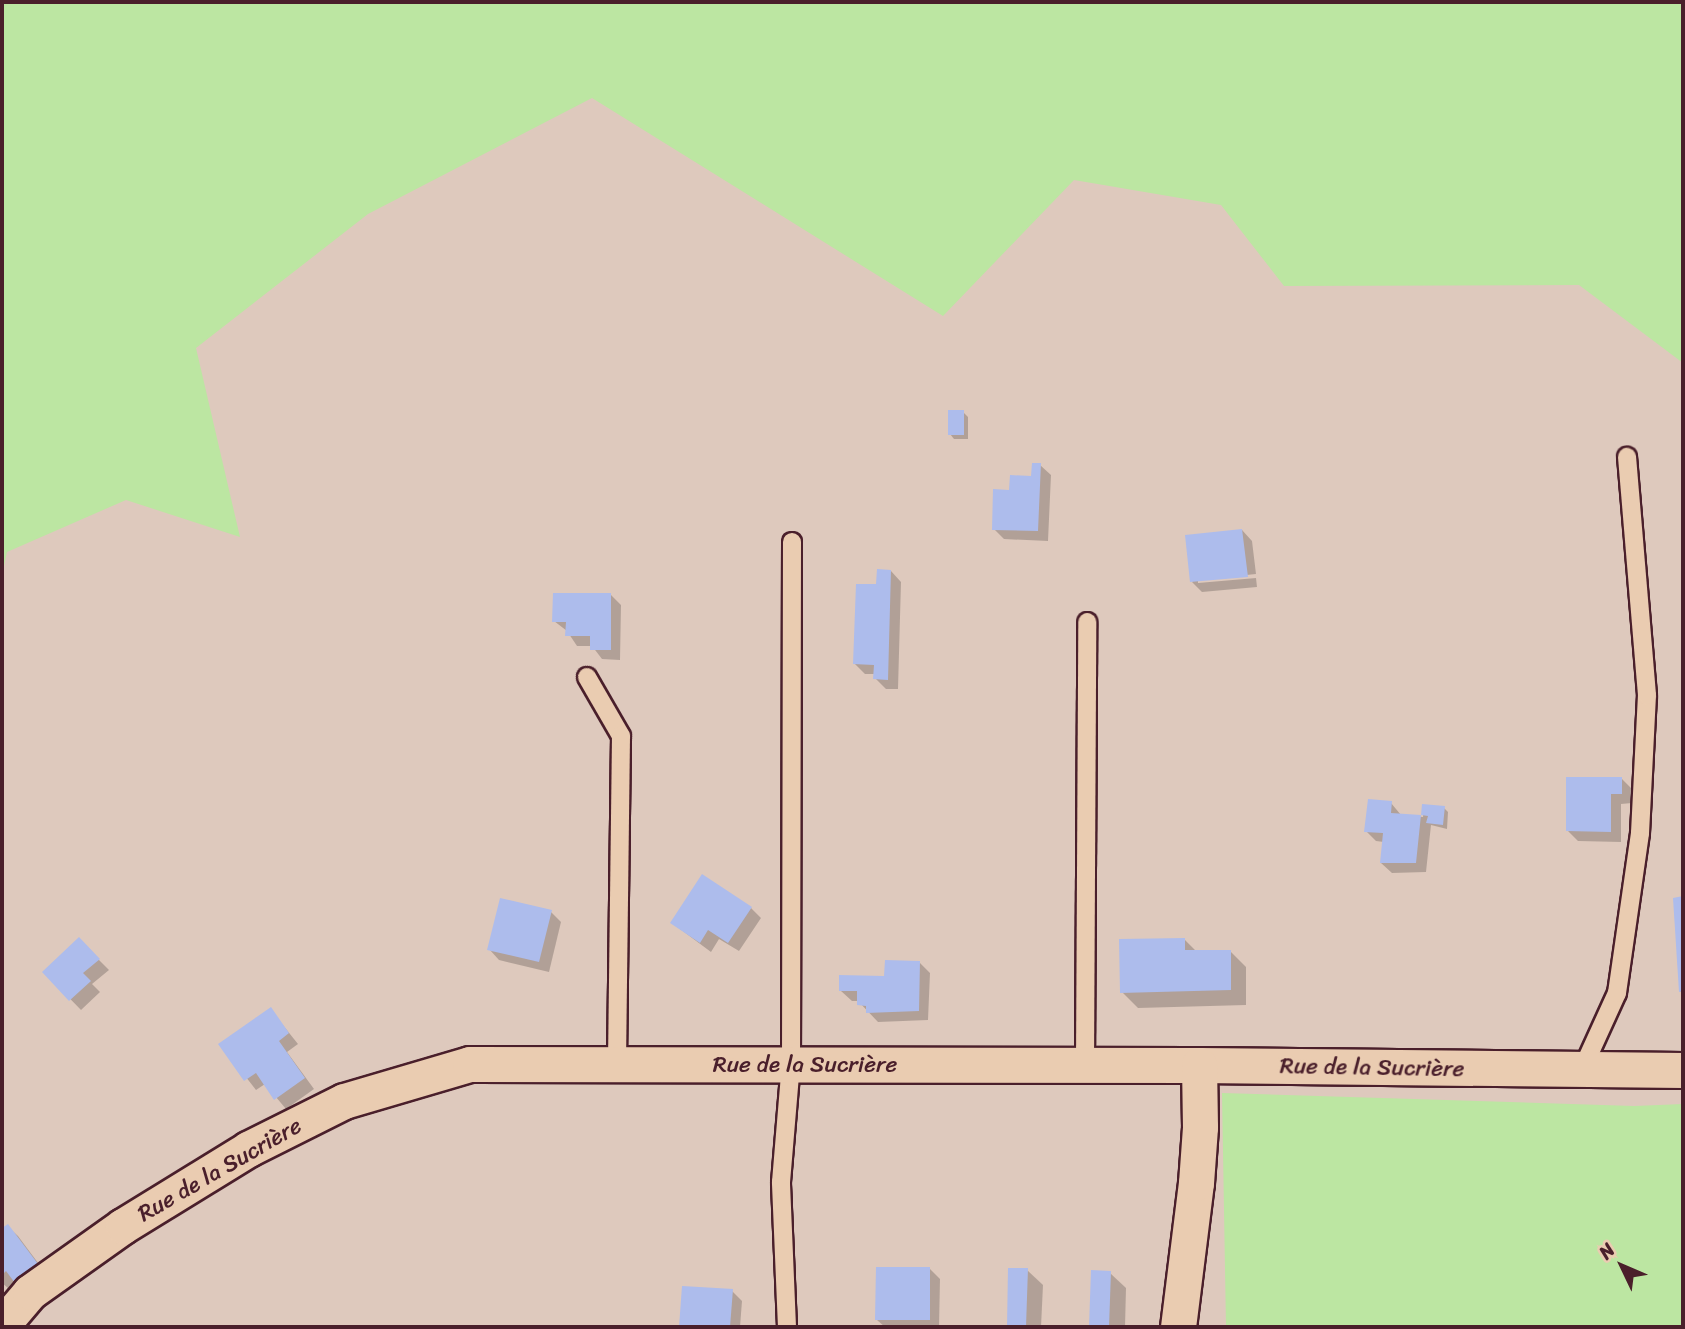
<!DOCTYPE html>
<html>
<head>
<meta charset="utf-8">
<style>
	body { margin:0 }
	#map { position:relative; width:1685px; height:1329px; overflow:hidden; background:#dec9bd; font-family:Sriracha,sans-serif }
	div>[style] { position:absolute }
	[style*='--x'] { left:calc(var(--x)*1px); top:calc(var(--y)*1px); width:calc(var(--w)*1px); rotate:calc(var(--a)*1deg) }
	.green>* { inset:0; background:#bce6a2 }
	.shadow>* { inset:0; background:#0003 }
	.building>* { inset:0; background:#adbcec }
	.roads { filter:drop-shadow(2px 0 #4a1f2b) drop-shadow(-2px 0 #4a1f2b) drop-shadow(0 2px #4a1f2b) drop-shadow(0 -2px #4a1f2b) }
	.lane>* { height:18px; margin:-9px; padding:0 9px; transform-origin:9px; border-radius:9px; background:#eaccb1 }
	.street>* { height:35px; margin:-17.5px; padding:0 17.5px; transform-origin:17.5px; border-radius:17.5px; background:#eaccb1 }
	span { translate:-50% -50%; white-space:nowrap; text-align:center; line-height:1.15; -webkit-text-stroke:5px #eaccb1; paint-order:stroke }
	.street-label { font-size:23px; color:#4a1f2b }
	.frame { position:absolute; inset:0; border:4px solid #4a1f2b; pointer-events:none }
	.north { position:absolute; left:1587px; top:1231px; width:70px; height:70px; -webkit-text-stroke:5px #eaccb1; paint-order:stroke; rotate:314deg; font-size:19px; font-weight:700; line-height:28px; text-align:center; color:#4a1f2b }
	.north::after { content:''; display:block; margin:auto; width:24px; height:32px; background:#4a1f2b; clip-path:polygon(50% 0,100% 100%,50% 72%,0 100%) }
</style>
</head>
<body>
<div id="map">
	<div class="green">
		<i style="clip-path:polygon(2px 2px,1683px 2px,1683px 363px,1579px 285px,1284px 286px,1221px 205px,1074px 180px,943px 316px,592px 98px,368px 214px,196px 348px,240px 537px,126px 500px,7px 552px,2px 576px)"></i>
		<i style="clip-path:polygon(1222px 1093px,1634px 1106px,1683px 1104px,1683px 1327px,1226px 1327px)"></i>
	</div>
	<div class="shadow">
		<i style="clip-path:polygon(963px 412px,968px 417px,968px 439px,954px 439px,950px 434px)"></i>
		<i style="clip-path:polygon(1040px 465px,1051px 475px,1048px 541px,1004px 539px,994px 529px,1011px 492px,1033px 478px)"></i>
		<i style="clip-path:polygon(1242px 530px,1252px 541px,1256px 574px,1198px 580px,1198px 583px,1256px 578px,1257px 587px,1202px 592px,1192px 582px)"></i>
		<i style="clip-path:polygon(891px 571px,901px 582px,898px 689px,886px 689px,875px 678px,875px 674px,865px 674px,854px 663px,878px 586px)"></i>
		<i style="clip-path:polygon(611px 595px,621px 605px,620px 660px,602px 659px,592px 646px,577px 646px,567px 631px,554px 621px)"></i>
		<i style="clip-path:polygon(1622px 779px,1632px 789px,1632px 803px,1621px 804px,1621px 842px,1578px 841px,1568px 831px)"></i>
		<i style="clip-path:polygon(1391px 803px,1401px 815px,1423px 817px,1424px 806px,1444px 808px,1448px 812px,1447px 829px,1431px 825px,1426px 872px,1392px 873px,1381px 863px,1384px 842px,1376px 841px,1366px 831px)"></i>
		<i style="clip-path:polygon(1683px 898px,1683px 994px,1680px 991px,1675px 899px)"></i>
		<i style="clip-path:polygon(751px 908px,761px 918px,739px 951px,719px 939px,711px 952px,672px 923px)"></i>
		<i style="clip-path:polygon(551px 912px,561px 922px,549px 972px,499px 960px,489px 949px)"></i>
		<i style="clip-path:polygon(79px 940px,109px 970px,92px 984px,100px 992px,81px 1010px,44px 972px)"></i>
		<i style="clip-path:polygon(1185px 940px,1197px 952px,1230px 951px,1246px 967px,1246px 1005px,1138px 1008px,1122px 992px)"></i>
		<i style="clip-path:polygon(920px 963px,930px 973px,928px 1020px,878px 1022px,858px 1001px,852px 1001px,841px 991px,886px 978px)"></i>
		<i style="clip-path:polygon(270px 1009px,298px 1044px,287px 1052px,314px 1089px,286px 1109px,265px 1084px,256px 1090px,221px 1045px)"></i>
		<i style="clip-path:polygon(7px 1226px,18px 1236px,53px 1283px,16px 1282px,8px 1288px,2px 1283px,2px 1230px)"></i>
		<i style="clip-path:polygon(929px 1268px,940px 1279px,939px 1327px,885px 1327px,877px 1320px)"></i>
		<i style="clip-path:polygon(1010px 1269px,1027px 1270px,1043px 1285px,1041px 1327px,1008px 1327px)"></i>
		<i style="clip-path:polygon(1093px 1272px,1110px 1273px,1126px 1288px,1125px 1327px,1091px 1327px)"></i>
		<i style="clip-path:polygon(683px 1288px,732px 1291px,742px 1301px,740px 1327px,680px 1327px)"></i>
	</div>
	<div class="building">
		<i style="clip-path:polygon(948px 410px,964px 410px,964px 435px,948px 435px)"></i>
		<i style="clip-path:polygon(1032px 463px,1041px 463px,1038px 531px,992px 530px,993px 489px,1009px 490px,1010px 475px,1031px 476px)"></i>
		<i style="clip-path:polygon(1242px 529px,1248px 577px,1190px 582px,1185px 535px)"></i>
		<i style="clip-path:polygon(877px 569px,891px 570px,888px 680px,873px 679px,874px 665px,853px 664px,856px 584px,876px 584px)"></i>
		<i style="clip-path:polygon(553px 593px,611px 593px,611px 650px,590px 650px,590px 636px,565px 636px,566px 622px,552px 622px)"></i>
		<i style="clip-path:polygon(1566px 777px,1622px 777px,1622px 794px,1611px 794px,1611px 832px,1566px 831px)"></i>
		<i style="clip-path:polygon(1368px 799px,1392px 801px,1391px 813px,1421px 815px,1416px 863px,1380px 863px,1383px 833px,1364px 832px)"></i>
		<i style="clip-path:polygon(1422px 804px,1445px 806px,1443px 825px,1426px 823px,1428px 816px,1421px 815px)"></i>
		<i style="clip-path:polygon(702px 874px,752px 907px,728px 943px,708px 930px,700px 943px,670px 923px)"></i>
		<i style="clip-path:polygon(1683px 896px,1683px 991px,1679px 992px,1673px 898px)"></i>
		<i style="clip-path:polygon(500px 898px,552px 910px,539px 962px,487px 950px)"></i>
		<i style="clip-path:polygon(79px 937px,100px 959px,83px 973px,91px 981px,69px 1001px,42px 972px)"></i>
		<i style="clip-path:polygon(1185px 938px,1185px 950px,1231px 950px,1231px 990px,1120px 993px,1119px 939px)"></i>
		<i style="clip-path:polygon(885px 960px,920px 961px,919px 1011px,866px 1013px,866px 1006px,857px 1005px,857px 991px,839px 991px,839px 975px,884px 976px)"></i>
		<i style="clip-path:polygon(271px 1007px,289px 1033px,279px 1041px,305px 1078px,274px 1100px,256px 1073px,244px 1081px,218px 1044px)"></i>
		<i style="clip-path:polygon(8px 1224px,44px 1272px,18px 1287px,6px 1271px,2px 1275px,2px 1228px)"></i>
		<i style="clip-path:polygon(876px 1267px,930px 1267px,930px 1320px,875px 1320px)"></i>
		<i style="clip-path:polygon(1008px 1268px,1028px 1268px,1026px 1327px,1007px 1327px)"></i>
		<i style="clip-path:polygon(1091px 1270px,1111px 1271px,1109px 1327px,1089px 1327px)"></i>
		<i style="clip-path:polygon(682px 1286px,733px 1289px,730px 1327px,679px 1327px)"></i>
	</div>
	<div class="roads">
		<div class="lane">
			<i style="--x:587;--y:677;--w:68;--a:60"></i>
			<i style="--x:621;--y:736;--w:329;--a:90.7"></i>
			<i style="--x:1085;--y:1065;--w:443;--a:-89.7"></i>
			<i style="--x:1581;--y:1072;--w:87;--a:-65.5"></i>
			<i style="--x:1617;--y:993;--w:162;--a:-81.8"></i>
			<i style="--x:1640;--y:833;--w:138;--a:-87.1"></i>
			<i style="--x:1647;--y:695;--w:239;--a:-94.8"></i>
			<i style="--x:787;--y:1327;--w:145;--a:-92.4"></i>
			<i style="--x:781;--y:1182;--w:118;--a:-85.2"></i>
			<i style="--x:791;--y:1064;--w:522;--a:-89.89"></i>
		</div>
		<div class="street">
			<i style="--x:2;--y:1325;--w:43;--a:-49.7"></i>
			<i style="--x:30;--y:1292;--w:114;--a:-35.4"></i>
			<i style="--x:123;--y:1226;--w:147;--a:-31.6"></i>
			<i style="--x:248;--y:1149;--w:107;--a:-26.6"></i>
			<i style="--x:344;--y:1101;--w:131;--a:-16.4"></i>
			<i style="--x:470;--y:1064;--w:729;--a:0.08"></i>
			<i style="--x:1199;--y:1065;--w:484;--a:0.6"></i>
			<i style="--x:1178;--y:1327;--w:145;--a:-82.9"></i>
			<i style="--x:1196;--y:1183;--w:56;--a:-85.9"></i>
			<i style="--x:1200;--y:1127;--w:62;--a:-90.9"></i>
		</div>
	</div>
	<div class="street-label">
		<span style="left:805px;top:1065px">Rue de la Sucrière</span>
		<span style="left:1372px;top:1068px;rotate:1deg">Rue de la Sucrière</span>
		<span style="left:220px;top:1170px;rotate:-30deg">Rue de la Sucrière</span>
	</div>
	<div class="frame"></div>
	<div class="north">N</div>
</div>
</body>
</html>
